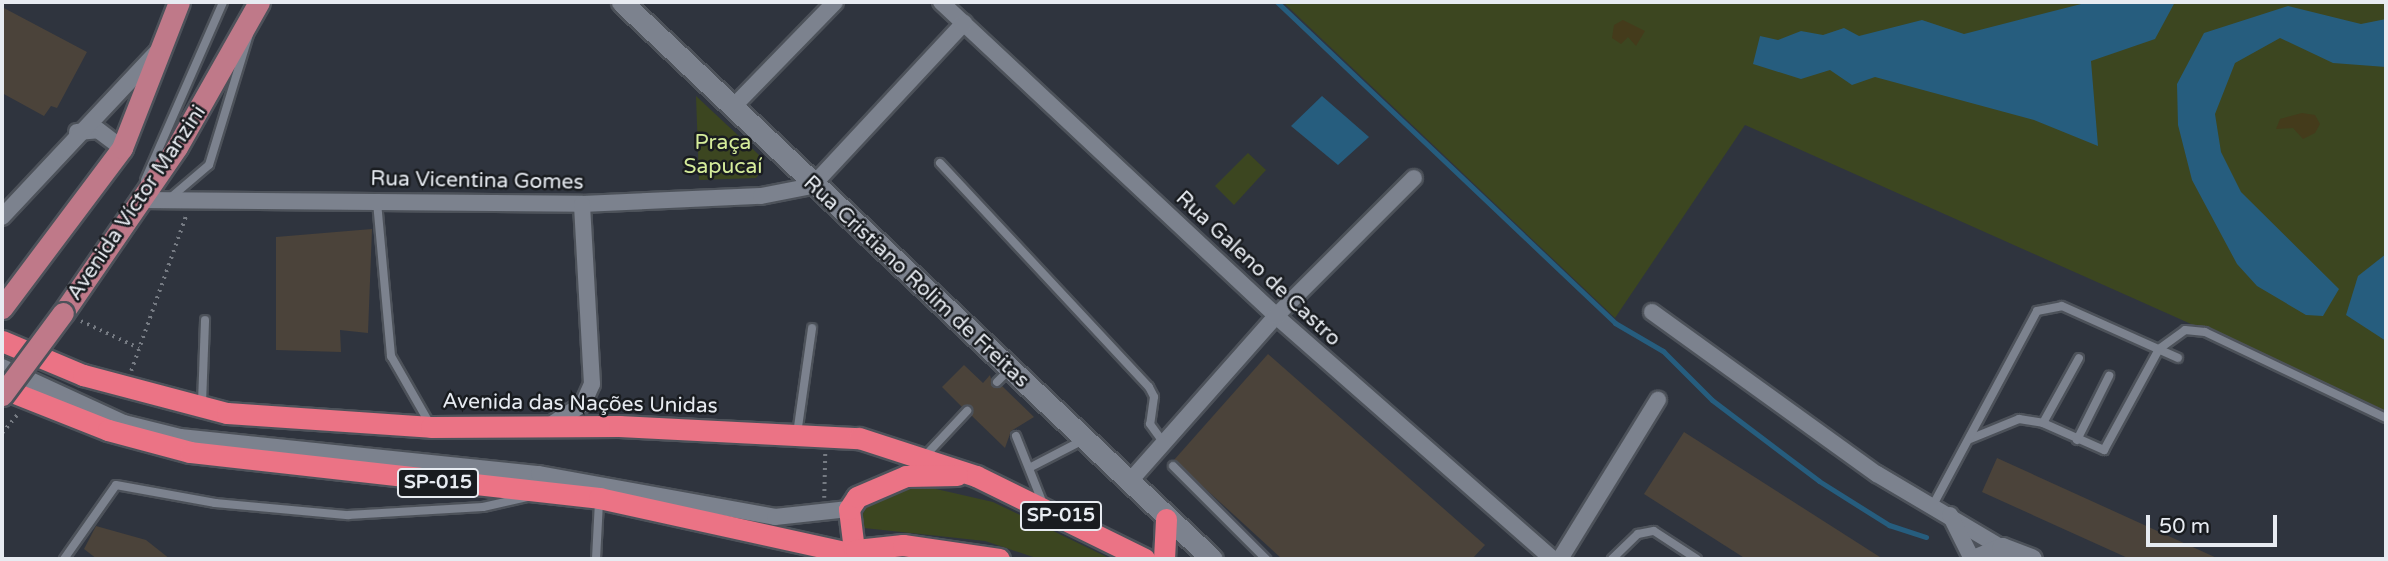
<!DOCTYPE html>
<html>
<head>
<meta charset="utf-8">
<style>
	body { margin:0 }
	#map { position:relative; width:2388px; height:561px; overflow:hidden; background:#2f343e; font-family:"Varela Round",sans-serif }
	div>[style] { position:absolute }
	[style*='--x'] { left:calc(var(--x)*1px); top:calc(var(--y)*1px); width:calc(var(--w)*1px); rotate:calc(var(--a)*1deg) }
	.green>* { inset:0; background:#3c4620 }
	.sand>* { inset:0; background:#443b1b }
	.water>* { inset:0; background:#265d7e }
	.stream>* { height:5px; margin:-2.5px; padding:0 2.5px; transform-origin:2.5px; border-radius:2.5px; background:#265d7e }
	.building>* { inset:0; background:#4b433a }
	.path>* { height:3.5px; margin-top:-1.75px; transform-origin:0; background:repeating-linear-gradient(90deg,#767b83 0 2px,transparent 0 7px) }
	.roads { filter:drop-shadow(2px 0 #4d525a) drop-shadow(-2px 0 #4d525a) drop-shadow(0 2px #4d525a) drop-shadow(0 -2px #4d525a) }
	.lane>* { height:8px; margin:-4px; padding:0 4px; transform-origin:4px; border-radius:4px; background:#7c828e }
	.street>* { height:16px; margin:-8px; padding:0 8px; transform-origin:8px; border-radius:8px; background:#7c828e }
	.secondary>* { height:21px; margin:-10.5px; padding:0 10.5px; transform-origin:10.5px; border-radius:10.5px; background:#7c828e }
	.primary>* { height:21px; margin:-10.5px; padding:0 10.5px; transform-origin:10.5px; border-radius:10.5px; background:#bf7989 }
	.highway>* { height:21px; margin:-10.5px; padding:0 10.5px; transform-origin:10.5px; border-radius:10.5px; background:#eb7385 }
	.bridges { filter:drop-shadow(2px 0 #4d525a) drop-shadow(-2px 0 #4d525a) drop-shadow(0 2px #4d525a) drop-shadow(0 -2px #4d525a) }
	.primary-bridge>* { height:21px; margin:-10.5px; padding:0 10.5px; transform-origin:10.5px; border-radius:10.5px; background:#bf7989 }
	span { translate:-50% -50%; white-space:nowrap; text-align:center; line-height:1.15; -webkit-text-stroke:5px #191c20; paint-order:stroke }
	.shield-label span { padding:2px 5px; background:#191c20; border:2px solid; border-radius:5px; -webkit-text-stroke-width:0 }
	.shield-label { font-size:19px; color:#e7ebf1; font-weight:700 }
	.park-label { font-size:21px; color:#d5ec9a }
	.street-label { font-size:21px; color:#e7ebf1 }
	.frame { position:absolute; inset:0; border:4px solid #e7ebf1; pointer-events:none }
	.scale { position:absolute; left:2146px; top:515px; width:131px; height:32px; box-sizing:border-box; border:4px solid #e7ebf1; border-top:0; padding-left:9px; font-size:21px; line-height:24px; white-space:nowrap; color:#e7ebf1; -webkit-text-stroke:5px #191c20; paint-order:stroke }
</style>
</head>
<body>
<div id="map">
	<div class="green">
		<i style="clip-path:polygon(1283px 2px,2386px 2px,2386px 411px,1745px 125px,1615px 318px)"></i>
		<i style="clip-path:polygon(696px 96px,759px 155px,763px 169px,756px 178px,699px 180px)"></i>
		<i style="clip-path:polygon(1248px 153px,1266px 170px,1234px 205px,1215px 186px)"></i>
		<i style="clip-path:polygon(923px 486px,993px 502px,1111px 559px,1039px 559px,985px 541px,864px 528px,861px 517px,871px 499px)"></i>
	</div>
	<div class="sand">
		<i style="clip-path:polygon(1623px 20px,1645px 31px,1636px 46px,1628px 37px,1621px 44px,1612px 38px,1614px 25px)"></i>
		<i style="clip-path:polygon(2302px 113px,2315px 115px,2320px 124px,2315px 133px,2303px 139px,2293px 128px,2276px 129px,2280px 119px)"></i>
	</div>
	<div class="water">
		<i style="clip-path:polygon(2089px 2px,2175px 2px,2155px 39px,2091px 61px,2098px 146px,2034px 120px,1875px 77px,1852px 85px,1830px 70px,1801px 79px,1753px 64px,1760px 36px,1778px 40px,1801px 31px,1823px 35px,1844px 28px,1859px 36px,1922px 20px,1964px 34px)"></i>
		<i style="clip-path:polygon(2288px 6px,2361px 24px,2386px 19px,2386px 67px,2333px 63px,2280px 38px,2235px 63px,2215px 114px,2221px 152px,2241px 192px,2339px 289px,2323px 316px,2306px 315px,2257px 286px,2237px 264px,2192px 180px,2178px 125px,2177px 84px,2204px 33px)"></i>
		<i style="clip-path:polygon(1322px 96px,1369px 137px,1338px 165px,1291px 126px)"></i>
		<i style="clip-path:polygon(2386px 254px,2386px 341px,2346px 315px,2358px 276px)"></i>
	</div>
	<div class="stream">
		<i style="--x:1277;--y:2;--w:466;--a:43.5"></i>
		<i style="--x:1615;--y:323;--w:56;--a:30.3"></i>
		<i style="--x:1663;--y:351;--w:69;--a:45"></i>
		<i style="--x:1712;--y:400;--w:134;--a:37.1"></i>
		<i style="--x:1819;--y:481;--w:83;--a:32.2"></i>
		<i style="--x:1889;--y:525;--w:39;--a:18"></i>
	</div>
	<div class="building">
		<i style="clip-path:polygon(2px 7px,87px 52px,57px 108px,51px 106px,44px 116px,2px 93px)"></i>
		<i style="clip-path:polygon(372px 229px,368px 333px,340px 330px,341px 352px,276px 350px,276px 237px)"></i>
		<i style="clip-path:polygon(1268px 354px,1485px 545px,1472px 559px,1282px 559px,1174px 460px)"></i>
		<i style="clip-path:polygon(964px 365px,983px 383px,990px 375px,993px 387px,1002px 386px,1034px 417px,1011px 431px,1005px 448px,972px 416px,972px 407px,962px 407px,942px 387px)"></i>
		<i style="clip-path:polygon(1684px 432px,1883px 559px,1746px 559px,1644px 494px)"></i>
		<i style="clip-path:polygon(1997px 458px,2219px 559px,2130px 559px,1982px 492px)"></i>
		<i style="clip-path:polygon(96px 526px,146px 540px,170px 559px,97px 559px,84px 549px)"></i>
	</div>
	<div class="path">
		<i style="--x:81;--y:321;--w:64;--a:25"></i>
		<i style="--x:131;--y:371;--w:164;--a:-70.5"></i>
		<i style="--x:2;--y:433;--w:26;--a:-50"></i>
		<i style="--x:824;--y:498;--w:45;--a:-88.7"></i>
	</div>
	<div class="roads">
		<div class="lane">
			<i style="--x:940;--y:163;--w:306;--a:47"></i>
			<i style="--x:1149;--y:387;--w:11;--a:63"></i>
			<i style="--x:1154;--y:397;--w:27;--a:98"></i>
			<i style="--x:1150;--y:424;--w:24;--a:54"></i>
			<i style="--x:145;--y:180;--w:194;--a:-66.3"></i>
			<i style="--x:169;--y:199;--w:52;--a:-40.4"></i>
			<i style="--x:209;--y:165;--w:137;--a:-73"></i>
			<i style="--x:377;--y:202;--w:155;--a:84.8"></i>
			<i style="--x:391;--y:356;--w:78;--a:60.2"></i>
			<i style="--x:997;--y:382;--w:18;--a:-45"></i>
			<i style="--x:202;--y:403;--w:83;--a:-87.9"></i>
			<i style="--x:2043;--y:423;--w:74;--a:-61"></i>
			<i style="--x:797;--y:434;--w:107;--a:-81.9"></i>
			<i style="--x:1016;--y:436;--w:73;--a:68.3"></i>
			<i style="--x:1970;--y:439;--w:53;--a:-22.2"></i>
			<i style="--x:2019;--y:419;--w:24;--a:9"></i>
			<i style="--x:2043;--y:423;--w:67;--a:23.9"></i>
			<i style="--x:2104;--y:450;--w:115;--a:-61.4"></i>
			<i style="--x:2159;--y:349;--w:32;--a:-36"></i>
			<i style="--x:2185;--y:330;--w:20;--a:6"></i>
			<i style="--x:2205;--y:332;--w:200;--a:25.4"></i>
			<i style="--x:2077;--y:440;--w:72;--a:-63.4"></i>
			<i style="--x:925;--y:456;--w:62;--a:-47"></i>
			<i style="--x:1033;--y:466;--w:59;--a:-27.4"></i>
			<i style="--x:1173;--y:466;--w:132;--a:45"></i>
			<i style="--x:1933;--y:505;--w:220;--a:-61.8"></i>
			<i style="--x:2037;--y:311;--w:25;--a:-11"></i>
			<i style="--x:2062;--y:306;--w:127;--a:24.1"></i>
			<i style="--x:64;--y:559;--w:90;--a:-54.9"></i>
			<i style="--x:116;--y:485;--w:101;--a:10.3"></i>
			<i style="--x:215;--y:503;--w:134;--a:5.2"></i>
			<i style="--x:348;--y:515;--w:135;--a:-3.4"></i>
			<i style="--x:483;--y:507;--w:45;--a:-12.8"></i>
			<i style="--x:596;--y:559;--w:58;--a:-87"></i>
			<i style="--x:1612;--y:559;--w:36;--a:-44"></i>
			<i style="--x:1638;--y:534;--w:16;--a:-11"></i>
			<i style="--x:1654;--y:531;--w:51;--a:33.1"></i>
		</div>
		<div class="street">
			<i style="--x:941;--y:2;--w:459;--a:43.1"></i>
			<i style="--x:1276;--y:316;--w:368;--a:41.3"></i>
			<i style="--x:733;--y:107;--w:146;--a:-45.8"></i>
			<i style="--x:77;--y:132;--w:21;--a:-5"></i>
			<i style="--x:98;--y:130;--w:30;--a:37"></i>
			<i style="--x:140;--y:200;--w:442;--a:0.5"></i>
			<i style="--x:582;--y:204;--w:179;--a:-2.6"></i>
			<i style="--x:761;--y:196;--w:52;--a:-11.1"></i>
			<i style="--x:812;--y:186;--w:223;--a:-47"></i>
			<i style="--x:2;--y:217;--w:228;--a:-46.8"></i>
			<i style="--x:1652;--y:312;--w:277;--a:35.8"></i>
			<i style="--x:1877;--y:474;--w:145;--a:30.6"></i>
			<i style="--x:2;--y:367;--w:134;--a:24.7"></i>
			<i style="--x:124;--y:423;--w:58;--a:14"></i>
			<i style="--x:180;--y:437;--w:361;--a:5.9"></i>
			<i style="--x:539;--y:474;--w:240;--a:10.3"></i>
			<i style="--x:775;--y:517;--w:74;--a:-6.2"></i>
			<i style="--x:549;--y:426;--w:40;--a:-32.9"></i>
			<i style="--x:583;--y:404;--w:22;--a:-66"></i>
			<i style="--x:592;--y:384;--w:180;--a:-93.2"></i>
			<i style="--x:1130;--y:481;--w:220;--a:-48.5"></i>
			<i style="--x:1276;--y:316;--w:195;--a:-45"></i>
			<i style="--x:1950;--y:515;--w:49;--a:63.4"></i>
			<i style="--x:1560;--y:559;--w:187;--a:-58.4"></i>
		</div>
		<div class="secondary">
			<i style="--x:622;--y:2;--w:811;--a:43.35"></i>
			<i style="--x:1976;--y:559;--w:28;--a:-23"></i>
			<i style="--x:2002;--y:548;--w:31;--a:21"></i>
		</div>
		<div class="primary">
			<i style="--x:2;--y:308;--w:200;--a:-53.1"></i>
			<i style="--x:122;--y:148;--w:157;--a:-68.7"></i>
			<i style="--x:63;--y:313;--w:201;--a:-55.5"></i>
			<i style="--x:177;--y:147;--w:167;--a:-60.5"></i>
		</div>
		<div class="highway">
			<i style="--x:2;--y:341;--w:88;--a:22.8"></i>
			<i style="--x:83;--y:375;--w:149;--a:14.8"></i>
			<i style="--x:227;--y:413;--w:204;--a:3.9"></i>
			<i style="--x:431;--y:427;--w:188;--a:-0.3"></i>
			<i style="--x:619;--y:426;--w:240;--a:2.9"></i>
			<i style="--x:859;--y:438;--w:123;--a:18"></i>
			<i style="--x:976;--y:476;--w:188;--a:26.2"></i>
			<i style="--x:2;--y:388;--w:114;--a:21.6"></i>
			<i style="--x:108;--y:430;--w:85;--a:15"></i>
			<i style="--x:190;--y:452;--w:412;--a:6.4"></i>
			<i style="--x:599;--y:498;--w:284;--a:12.4"></i>
			<i style="--x:854;--y:550;--w:41;--a:-97"></i>
			<i style="--x:849;--y:509;--w:14;--a:-56"></i>
			<i style="--x:857;--y:497;--w:53;--a:-23.2"></i>
			<i style="--x:906;--y:476;--w:51;--a:-1.1"></i>
			<i style="--x:856;--y:550;--w:47;--a:-6.1"></i>
			<i style="--x:903;--y:545;--w:97;--a:8.3"></i>
			<i style="--x:1164;--y:559;--w:40;--a:-87.1"></i>
		</div>
	</div>
	<div class="bridges">
		<div class="primary-bridge">
			<i style="--x:2;--y:395;--w:102;--a:-53.4"></i>
		</div>
	</div>
	<div class="shield-label">
		<span style="left:438px;top:483px">SP-015</span>
		<span style="left:1061px;top:516px">SP-015</span>
	</div>
	<div class="park-label">
		<span style="left:723px;top:155px">Praça<br>Sapucaí</span>
	</div>
	<div class="street-label">
		<span style="left:477px;top:181px;rotate:1deg">Rua Vicentina Gomes</span>
		<span style="left:137px;top:203px;rotate:-56deg">Avenida Víctor Manzini</span>
		<span style="left:1258px;top:269px;rotate:43deg">Rua Galeno de Castro</span>
		<span style="left:916px;top:282px;rotate:43deg">Rua Cristiano Rolim de Freitas</span>
		<span style="left:580px;top:404px;rotate:1deg">Avenida das Nações Unidas</span>
	</div>
	<div class="frame"></div>
	<div class="scale">50 m</div>
</div>
</body>
</html>
